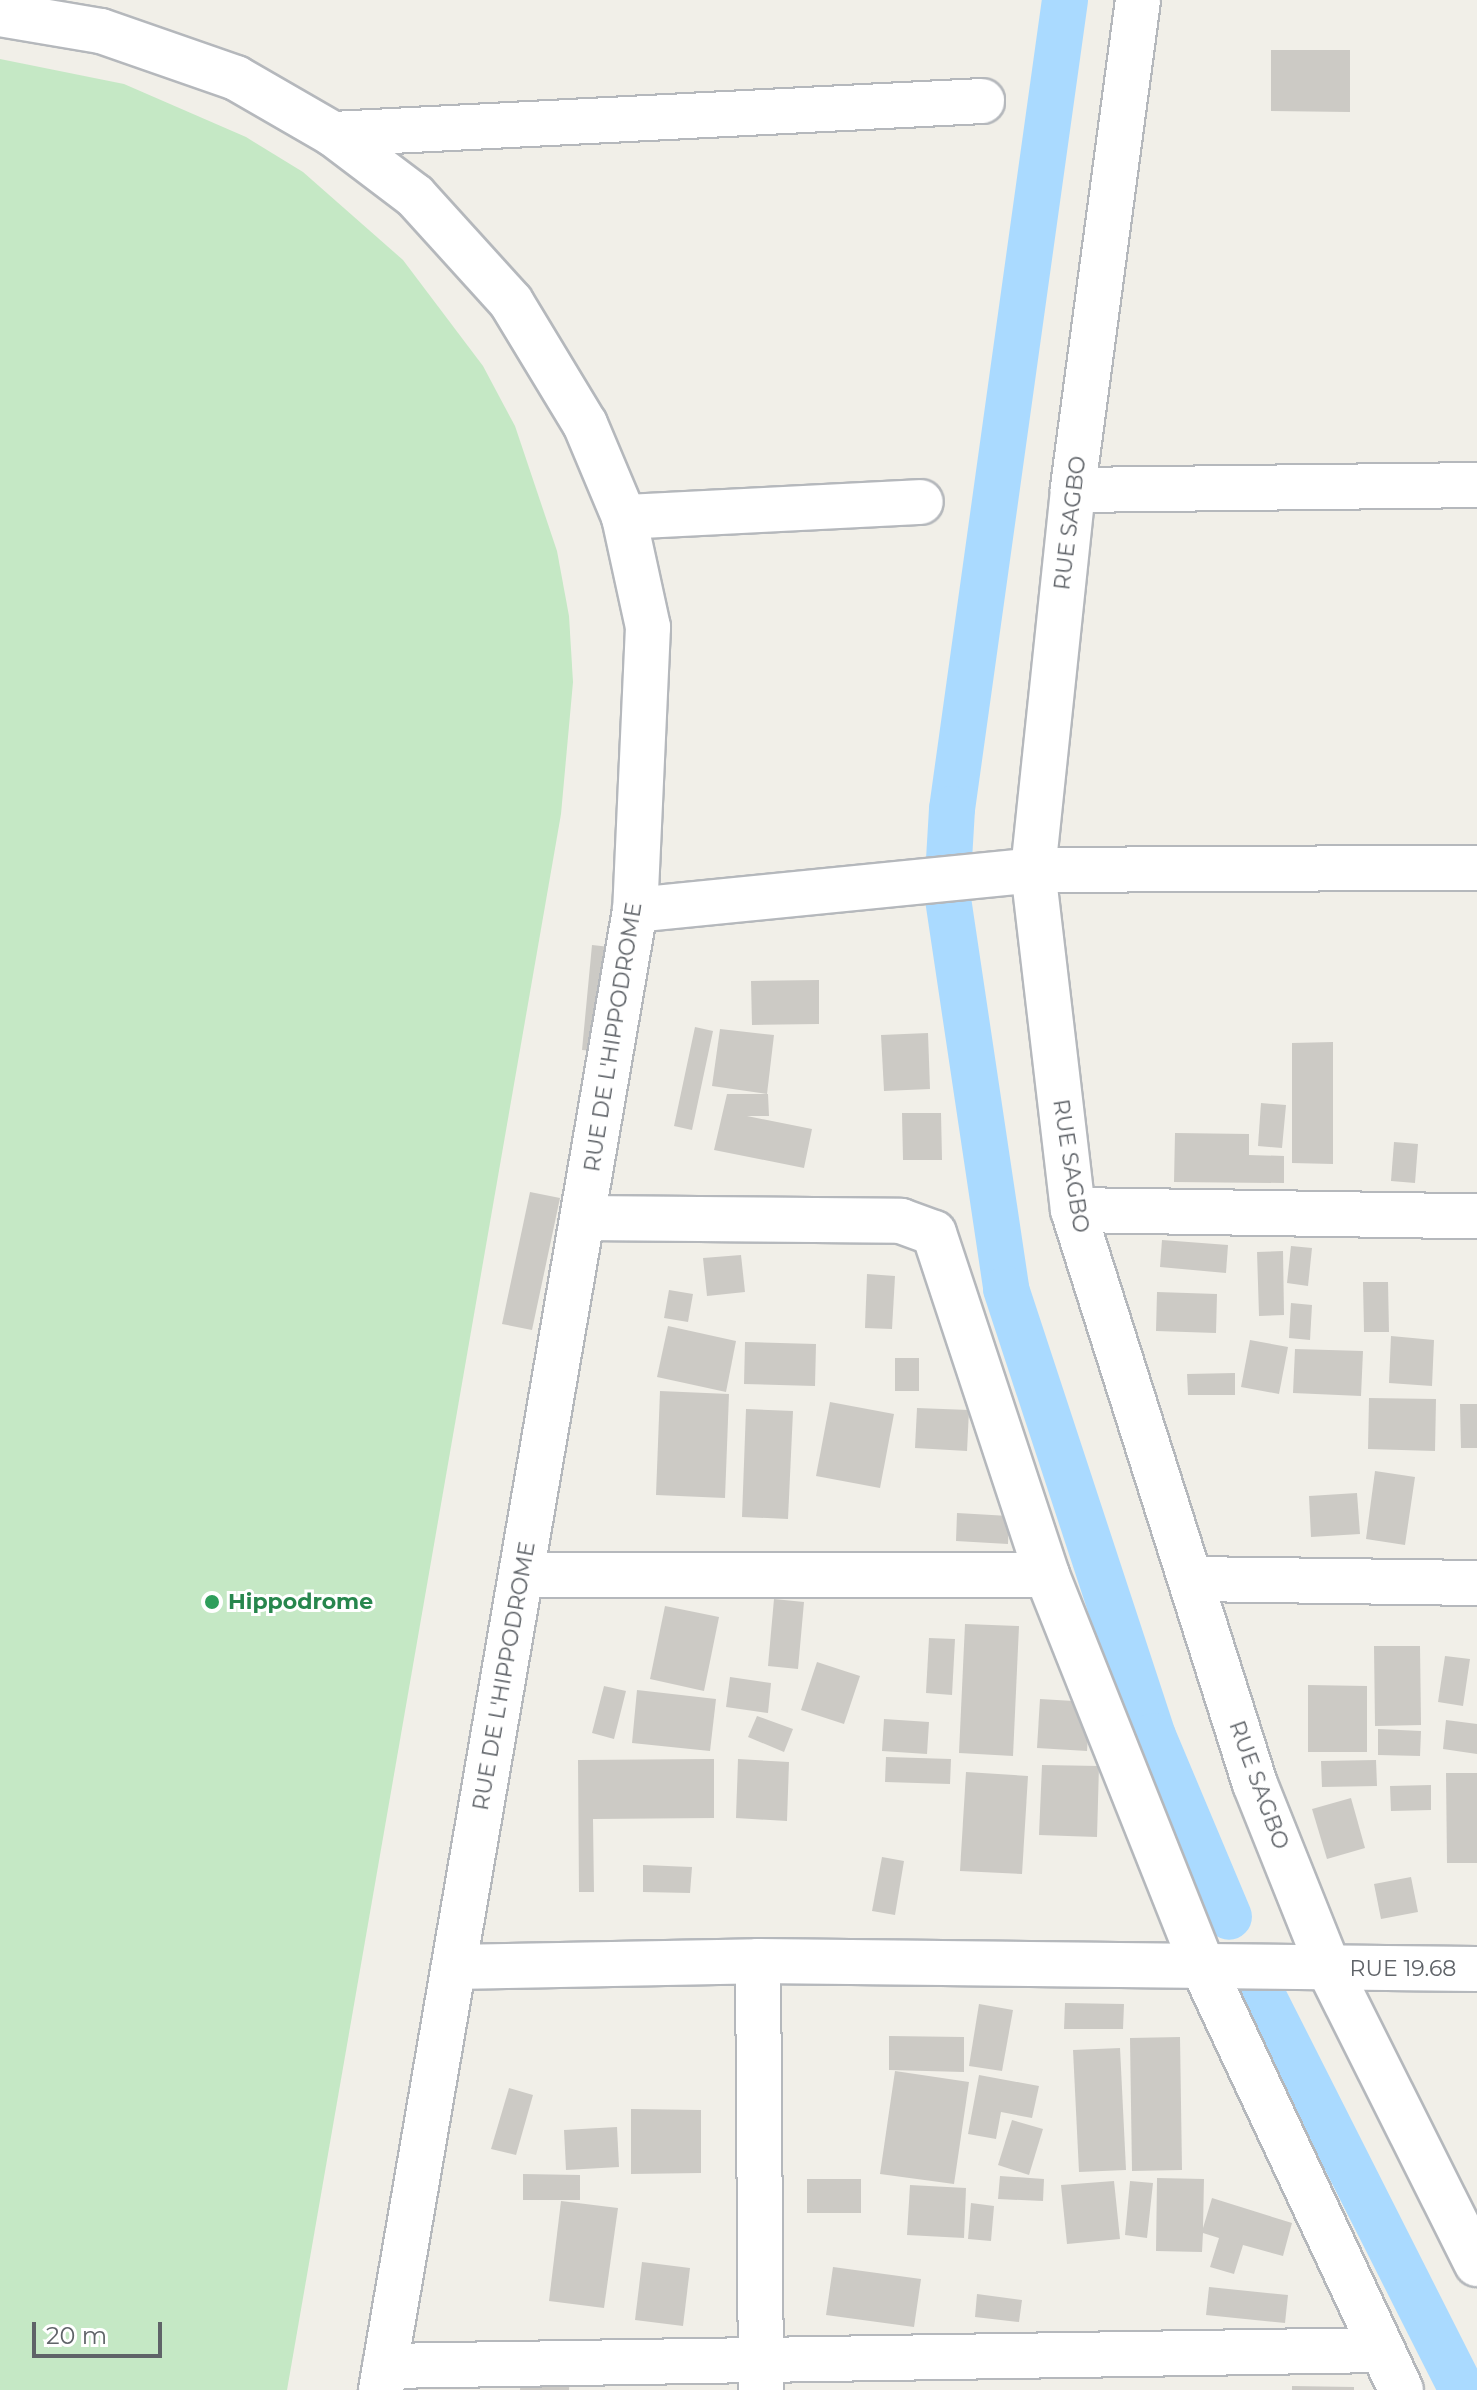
<!DOCTYPE html>
<html>
<head>
<meta charset="utf-8">
<style>
	body { margin:0 }
	#map { position:relative; width:1477px; height:2390px; overflow:hidden; background:#f1efe8; font-family:Montserrat,sans-serif }
	div>[style] { position:absolute }
	[style*='--x'] { left:calc(var(--x)*1px); top:calc(var(--y)*1px); width:calc(var(--w)*1px); rotate:calc(var(--a)*1deg) }
	.green>* { inset:0; background:#c5e8c5 }
	.canal>* { height:46px; margin:-23px; padding:0 23px; transform-origin:23px; border-radius:23px; background:#aadaff }
	.building>* { inset:0; background:#cccac5 }
	.roads { filter:drop-shadow(2px 0 #b5b8bc) drop-shadow(-2px 0 #b5b8bc) drop-shadow(0 2px #b5b8bc) drop-shadow(0 -2px #b5b8bc) }
	.street>* { height:44px; margin:-22px; padding:0 22px; transform-origin:22px; border-radius:22px; background:#fff }
	.dots>* { width:22px; height:22px; translate:-50% -50%; box-sizing:border-box; border:4px solid #fff; border-radius:50% }
	span { translate:-50% -50%; white-space:nowrap; text-align:center; line-height:1.15; -webkit-text-stroke:6px #fff; paint-order:stroke }
	.street-label { font-size:22px; color:#5f6368 }
	.leisure-label { font-size:22px; color:#27864d; font-weight:700 }
	.left { translate:0 -50%; text-align:left }
	.scale { position:absolute; left:32px; top:2322px; width:130px; height:36px; box-sizing:border-box; border:4px solid #5f6368; border-top:0; padding-left:10px; font-size:24px; line-height:28px; white-space:nowrap; color:#5f6368; -webkit-text-stroke:6px #fff; paint-order:stroke }
</style>
</head>
<body>
<div id="map">
	<div class="green">
		<i style="clip-path:polygon(0 59px,124px 84px,246px 137px,303px 172px,403px 260px,483px 366px,515px 426px,557px 551px,569px 616px,573px 682px,561px 814px,287px 2390px,0 2390px)"></i>
	</div>
	<div class="canal">
		<i style="--x:1065;--y:0;--w:817;--a:97.95"></i>
		<i style="--x:952;--y:809;--w:83;--a:93.4"></i>
		<i style="--x:947;--y:892;--w:401;--a:81.5"></i>
		<i style="--x:1006;--y:1289;--w:471;--a:71.8"></i>
		<i style="--x:1153;--y:1736;--w:196;--a:67.2"></i>
		<i style="--x:1261;--y:1992;--w:446;--a:63.2"></i>
	</div>
	<div class="building">
		<i style="clip-path:polygon(1271px 50px,1350px 50px,1350px 112px,1271px 111px)"></i>
		<i style="clip-path:polygon(592px 945px,637px 950px,628px 1054px,582px 1050px)"></i>
		<i style="clip-path:polygon(819px 980px,819px 1024px,752px 1025px,751px 981px)"></i>
		<i style="clip-path:polygon(695px 1027px,713px 1031px,692px 1130px,674px 1126px)"></i>
		<i style="clip-path:polygon(720px 1029px,774px 1035px,767px 1094px,712px 1086px)"></i>
		<i style="clip-path:polygon(928px 1033px,930px 1089px,884px 1091px,881px 1035px)"></i>
		<i style="clip-path:polygon(1333px 1042px,1333px 1164px,1292px 1163px,1292px 1043px)"></i>
		<i style="clip-path:polygon(727px 1094px,768px 1094px,769px 1116px,747px 1116px,812px 1129px,804px 1168px,714px 1150px)"></i>
		<i style="clip-path:polygon(1261px 1103px,1286px 1105px,1282px 1148px,1258px 1146px)"></i>
		<i style="clip-path:polygon(902px 1113px,941px 1113px,942px 1160px,903px 1160px)"></i>
		<i style="clip-path:polygon(1175px 1133px,1249px 1134px,1249px 1155px,1284px 1156px,1284px 1183px,1174px 1182px)"></i>
		<i style="clip-path:polygon(1394px 1142px,1418px 1144px,1415px 1183px,1391px 1181px)"></i>
		<i style="clip-path:polygon(530px 1192px,560px 1198px,532px 1330px,502px 1324px)"></i>
		<i style="clip-path:polygon(1162px 1240px,1228px 1245px,1226px 1273px,1160px 1267px)"></i>
		<i style="clip-path:polygon(1291px 1246px,1312px 1248px,1308px 1286px,1287px 1283px)"></i>
		<i style="clip-path:polygon(1283px 1251px,1284px 1315px,1259px 1316px,1257px 1252px)"></i>
		<i style="clip-path:polygon(741px 1255px,745px 1292px,707px 1296px,703px 1258px)"></i>
		<i style="clip-path:polygon(867px 1274px,895px 1276px,892px 1329px,865px 1328px)"></i>
		<i style="clip-path:polygon(1363px 1282px,1388px 1282px,1389px 1332px,1364px 1332px)"></i>
		<i style="clip-path:polygon(669px 1290px,693px 1294px,688px 1322px,664px 1318px)"></i>
		<i style="clip-path:polygon(1157px 1292px,1217px 1294px,1216px 1333px,1156px 1331px)"></i>
		<i style="clip-path:polygon(1291px 1303px,1312px 1305px,1310px 1340px,1289px 1338px)"></i>
		<i style="clip-path:polygon(668px 1326px,736px 1341px,726px 1392px,657px 1377px)"></i>
		<i style="clip-path:polygon(1391px 1336px,1434px 1340px,1432px 1386px,1389px 1383px)"></i>
		<i style="clip-path:polygon(1250px 1340px,1288px 1347px,1279px 1394px,1241px 1387px)"></i>
		<i style="clip-path:polygon(745px 1342px,816px 1344px,815px 1386px,744px 1384px)"></i>
		<i style="clip-path:polygon(1295px 1349px,1363px 1351px,1361px 1396px,1293px 1393px)"></i>
		<i style="clip-path:polygon(895px 1358px,919px 1358px,919px 1391px,895px 1391px)"></i>
		<i style="clip-path:polygon(1235px 1373px,1235px 1395px,1188px 1395px,1187px 1374px)"></i>
		<i style="clip-path:polygon(660px 1391px,729px 1394px,725px 1498px,656px 1495px)"></i>
		<i style="clip-path:polygon(1369px 1398px,1436px 1399px,1435px 1451px,1368px 1449px)"></i>
		<i style="clip-path:polygon(830px 1402px,894px 1414px,880px 1488px,816px 1476px)"></i>
		<i style="clip-path:polygon(1460px 1404px,1477px 1404px,1477px 1448px,1461px 1448px)"></i>
		<i style="clip-path:polygon(917px 1408px,969px 1410px,967px 1451px,915px 1448px)"></i>
		<i style="clip-path:polygon(746px 1409px,793px 1411px,788px 1519px,742px 1517px)"></i>
		<i style="clip-path:polygon(1375px 1471px,1415px 1477px,1405px 1545px,1366px 1539px)"></i>
		<i style="clip-path:polygon(1357px 1493px,1360px 1534px,1311px 1537px,1309px 1496px)"></i>
		<i style="clip-path:polygon(957px 1513px,1009px 1516px,1008px 1544px,956px 1541px)"></i>
		<i style="clip-path:polygon(774px 1599px,804px 1602px,798px 1669px,768px 1666px)"></i>
		<i style="clip-path:polygon(665px 1606px,719px 1617px,704px 1691px,650px 1679px)"></i>
		<i style="clip-path:polygon(965px 1624px,1019px 1626px,1013px 1756px,959px 1753px)"></i>
		<i style="clip-path:polygon(929px 1638px,955px 1639px,952px 1695px,926px 1693px)"></i>
		<i style="clip-path:polygon(1374px 1646px,1420px 1646px,1421px 1725px,1375px 1726px)"></i>
		<i style="clip-path:polygon(1445px 1656px,1470px 1659px,1463px 1706px,1438px 1702px)"></i>
		<i style="clip-path:polygon(817px 1662px,860px 1676px,844px 1724px,801px 1710px)"></i>
		<i style="clip-path:polygon(730px 1677px,771px 1683px,768px 1713px,726px 1707px)"></i>
		<i style="clip-path:polygon(1308px 1685px,1367px 1686px,1367px 1752px,1308px 1752px)"></i>
		<i style="clip-path:polygon(604px 1686px,626px 1691px,614px 1739px,592px 1733px)"></i>
		<i style="clip-path:polygon(637px 1690px,716px 1699px,710px 1751px,632px 1743px)"></i>
		<i style="clip-path:polygon(1040px 1699px,1090px 1702px,1087px 1751px,1037px 1748px)"></i>
		<i style="clip-path:polygon(757px 1716px,793px 1729px,784px 1752px,748px 1737px)"></i>
		<i style="clip-path:polygon(884px 1719px,929px 1722px,927px 1754px,882px 1751px)"></i>
		<i style="clip-path:polygon(1446px 1720px,1477px 1724px,1477px 1754px,1443px 1749px)"></i>
		<i style="clip-path:polygon(1378px 1729px,1421px 1731px,1420px 1756px,1378px 1755px)"></i>
		<i style="clip-path:polygon(886px 1757px,951px 1759px,950px 1784px,885px 1782px)"></i>
		<i style="clip-path:polygon(714px 1759px,714px 1818px,593px 1819px,594px 1892px,579px 1892px,578px 1760px)"></i>
		<i style="clip-path:polygon(738px 1759px,789px 1762px,787px 1821px,736px 1818px)"></i>
		<i style="clip-path:polygon(1376px 1760px,1377px 1786px,1322px 1787px,1321px 1761px)"></i>
		<i style="clip-path:polygon(1042px 1765px,1099px 1766px,1097px 1837px,1039px 1835px)"></i>
		<i style="clip-path:polygon(966px 1772px,1028px 1776px,1022px 1874px,960px 1871px)"></i>
		<i style="clip-path:polygon(1446px 1773px,1477px 1773px,1477px 1863px,1447px 1863px)"></i>
		<i style="clip-path:polygon(1431px 1785px,1431px 1810px,1391px 1811px,1390px 1786px)"></i>
		<i style="clip-path:polygon(1351px 1798px,1365px 1848px,1327px 1859px,1312px 1809px)"></i>
		<i style="clip-path:polygon(882px 1857px,904px 1861px,895px 1915px,872px 1911px)"></i>
		<i style="clip-path:polygon(643px 1865px,692px 1867px,690px 1893px,643px 1892px)"></i>
		<i style="clip-path:polygon(1411px 1877px,1418px 1912px,1381px 1919px,1374px 1884px)"></i>
		<i style="clip-path:polygon(1065px 2003px,1124px 2004px,1123px 2029px,1064px 2029px)"></i>
		<i style="clip-path:polygon(979px 2004px,1013px 2010px,1002px 2071px,969px 2066px)"></i>
		<i style="clip-path:polygon(889px 2036px,964px 2037px,964px 2072px,889px 2070px)"></i>
		<i style="clip-path:polygon(1180px 2037px,1182px 2170px,1132px 2171px,1130px 2038px)"></i>
		<i style="clip-path:polygon(1120px 2048px,1126px 2170px,1079px 2172px,1073px 2050px)"></i>
		<i style="clip-path:polygon(895px 2071px,969px 2082px,954px 2184px,880px 2174px)"></i>
		<i style="clip-path:polygon(979px 2075px,1039px 2086px,1032px 2118px,1001px 2112px,996px 2139px,968px 2134px)"></i>
		<i style="clip-path:polygon(509px 2088px,533px 2095px,516px 2155px,491px 2149px)"></i>
		<i style="clip-path:polygon(631px 2109px,701px 2110px,701px 2173px,631px 2174px)"></i>
		<i style="clip-path:polygon(1012px 2120px,1043px 2129px,1029px 2175px,998px 2165px)"></i>
		<i style="clip-path:polygon(617px 2127px,619px 2167px,566px 2170px,564px 2130px)"></i>
		<i style="clip-path:polygon(523px 2174px,580px 2175px,580px 2200px,523px 2200px)"></i>
		<i style="clip-path:polygon(1000px 2176px,1044px 2179px,1043px 2201px,998px 2199px)"></i>
		<i style="clip-path:polygon(1157px 2178px,1204px 2179px,1203px 2228px,1212px 2198px,1292px 2223px,1283px 2256px,1243px 2245px,1234px 2274px,1210px 2267px,1219px 2238px,1203px 2233px,1202px 2252px,1156px 2251px)"></i>
		<i style="clip-path:polygon(807px 2179px,861px 2179px,861px 2213px,807px 2213px)"></i>
		<i style="clip-path:polygon(1114px 2181px,1120px 2239px,1067px 2244px,1061px 2185px)"></i>
		<i style="clip-path:polygon(1130px 2181px,1153px 2183px,1147px 2238px,1125px 2235px)"></i>
		<i style="clip-path:polygon(910px 2185px,966px 2188px,964px 2238px,907px 2235px)"></i>
		<i style="clip-path:polygon(561px 2201px,618px 2208px,604px 2308px,549px 2301px)"></i>
		<i style="clip-path:polygon(971px 2203px,994px 2206px,991px 2241px,968px 2239px)"></i>
		<i style="clip-path:polygon(642px 2262px,690px 2268px,683px 2326px,635px 2320px)"></i>
		<i style="clip-path:polygon(833px 2267px,921px 2279px,914px 2327px,826px 2315px)"></i>
		<i style="clip-path:polygon(1209px 2287px,1288px 2295px,1285px 2323px,1206px 2315px)"></i>
		<i style="clip-path:polygon(977px 2294px,1022px 2300px,1019px 2322px,975px 2317px)"></i>
		<i style="clip-path:polygon(521px 2372px,570px 2376px,569px 2390px,520px 2390px)"></i>
		<i style="clip-path:polygon(1292px 2386px,1354px 2387px,1354px 2390px,1292px 2390px)"></i>
	</div>
	<div class="roads">
		<div class="street">
			<i style="--x:1138;--y:0;--w:494;--a:97.6"></i>
			<i style="--x:1073;--y:490;--w:382;--a:96"></i>
			<i style="--x:1033;--y:870;--w:342;--a:83.3"></i>
			<i style="--x:1073;--y:1210;--w:602;--a:72.41"></i>
			<i style="--x:1255;--y:1784;--w:199;--a:68.2"></i>
			<i style="--x:1329;--y:1969;--w:330;--a:63.4"></i>
			<i style="--x:0;--y:14;--w:102;--a:9.6"></i>
			<i style="--x:101;--y:31;--w:143;--a:19.2"></i>
			<i style="--x:236;--y:78;--w:112;--a:30"></i>
			<i style="--x:333;--y:134;--w:103;--a:37.1"></i>
			<i style="--x:415;--y:196;--w:143;--a:47.8"></i>
			<i style="--x:511;--y:302;--w:143;--a:58.8"></i>
			<i style="--x:585;--y:424;--w:101;--a:67.2"></i>
			<i style="--x:624;--y:517;--w:113;--a:77.7"></i>
			<i style="--x:648;--y:627;--w:283;--a:92.6"></i>
			<i style="--x:635;--y:910;--w:1502;--a:99.74"></i>
			<i style="--x:333;--y:134;--w:650;--a:-2.91"></i>
			<i style="--x:1073;--y:490;--w:404;--a:-0.7"></i>
			<i style="--x:624;--y:517;--w:297;--a:-2.9"></i>
			<i style="--x:635;--y:910;--w:400;--a:-5.7"></i>
			<i style="--x:1033;--y:870;--w:444;--a:-0.3"></i>
			<i style="--x:1073;--y:1210;--w:404;--a:0.9"></i>
			<i style="--x:583;--y:1218;--w:318;--a:0.5"></i>
			<i style="--x:901;--y:1221;--w:35;--a:20"></i>
			<i style="--x:934;--y:1233;--w:360;--a:71.7"></i>
			<i style="--x:521;--y:1575;--w:526;--a:0"></i>
			<i style="--x:1047;--y:1575;--w:420;--a:68.3"></i>
			<i style="--x:1202;--y:1965;--w:469;--a:64.9"></i>
			<i style="--x:1191;--y:1579;--w:286;--a:0.8"></i>
			<i style="--x:758;--y:1961;--w:429;--a:89.6"></i>
			<i style="--x:454;--y:1967;--w:304;--a:-1.1"></i>
			<i style="--x:758;--y:1961;--w:719;--a:0.64"></i>
			<i style="--x:385;--y:2366;--w:995;--a:-0.92"></i>
		</div>
	</div>
	<div class="dots">
		<i style="left:212px;top:1602px;background:#2e9e5b"></i>
	</div>
	<div class="street-label">
		<span style="left:1070px;top:523px;rotate:-83deg">RUE SAGBO</span>
		<span style="left:613px;top:1037px;rotate:-81deg">RUE DE L'HIPPODROME</span>
		<span style="left:1071px;top:1166px;rotate:81deg">RUE SAGBO</span>
		<span style="left:504px;top:1676px;rotate:-80deg">RUE DE L'HIPPODROME</span>
		<span style="left:1259px;top:1785px;rotate:70deg">RUE SAGBO</span>
		<span style="left:1403px;top:1969px">RUE 19.68</span>
	</div>
	<div class="leisure-label">
		<span class="left" style="left:228px;top:1602px">Hippodrome</span>
	</div>
	<div class="scale">20 m</div>
</div>
</body>
</html>
